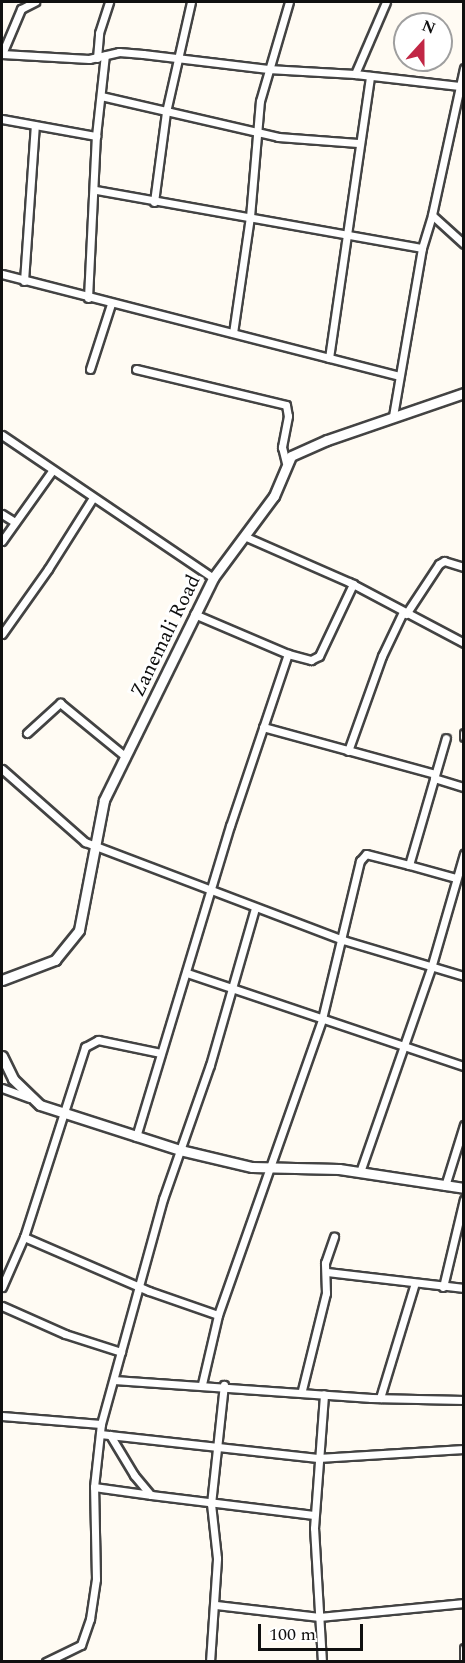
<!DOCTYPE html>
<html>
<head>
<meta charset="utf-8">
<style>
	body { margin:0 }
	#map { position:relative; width:465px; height:1663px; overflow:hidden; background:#fffbf3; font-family:Spectral,serif }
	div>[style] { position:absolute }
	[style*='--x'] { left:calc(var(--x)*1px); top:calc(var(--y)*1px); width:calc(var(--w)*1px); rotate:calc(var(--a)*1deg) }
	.roads { filter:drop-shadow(2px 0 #434343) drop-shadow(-2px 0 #434343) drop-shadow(0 2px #434343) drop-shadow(0 -2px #434343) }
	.minor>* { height:7px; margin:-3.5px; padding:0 3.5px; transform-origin:3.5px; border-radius:3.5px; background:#fff }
	.tertiary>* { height:9px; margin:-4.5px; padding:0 4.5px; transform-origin:4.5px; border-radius:4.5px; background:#fff }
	span { translate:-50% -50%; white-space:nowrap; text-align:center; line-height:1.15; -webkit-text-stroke:6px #fff; paint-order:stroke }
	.street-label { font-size:20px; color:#101010 }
	.frame { position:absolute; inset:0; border:3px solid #101010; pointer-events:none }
	.north { position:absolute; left:393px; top:12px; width:60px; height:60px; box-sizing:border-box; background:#fff; border:2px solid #9f9f9f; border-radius:50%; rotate:21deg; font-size:16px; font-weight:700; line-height:24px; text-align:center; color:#101010 }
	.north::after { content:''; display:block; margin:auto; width:21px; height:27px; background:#c12745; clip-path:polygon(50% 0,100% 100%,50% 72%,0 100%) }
	.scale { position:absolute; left:258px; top:1624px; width:105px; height:27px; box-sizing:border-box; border:3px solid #101010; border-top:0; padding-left:8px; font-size:18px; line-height:21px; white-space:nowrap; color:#101010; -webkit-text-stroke:4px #fff; paint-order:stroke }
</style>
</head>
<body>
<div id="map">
	<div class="roads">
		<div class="minor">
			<i style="--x:2;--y:54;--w:87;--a:3.3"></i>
			<i style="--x:89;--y:59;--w:31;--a:-13"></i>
			<i style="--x:119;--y:52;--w:24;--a:5"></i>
			<i style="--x:143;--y:54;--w:126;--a:6.8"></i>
			<i style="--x:268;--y:69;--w:87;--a:3.3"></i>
			<i style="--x:355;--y:74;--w:105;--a:6.6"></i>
			<i style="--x:2;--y:54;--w:49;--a:-67.1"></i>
			<i style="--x:21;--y:9;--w:16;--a:-27"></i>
			<i style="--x:97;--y:58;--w:25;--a:-85"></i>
			<i style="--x:99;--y:33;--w:33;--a:-72"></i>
			<i style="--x:464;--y:68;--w:150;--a:102.3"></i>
			<i style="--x:432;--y:215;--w:43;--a:42.2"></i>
			<i style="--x:355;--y:74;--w:78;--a:-66.7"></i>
			<i style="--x:101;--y:96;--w:182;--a:13"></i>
			<i style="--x:278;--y:137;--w:80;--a:4.3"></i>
			<i style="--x:2;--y:119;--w:96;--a:10.3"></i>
			<i style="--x:96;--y:190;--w:331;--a:10.1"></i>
			<i style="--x:154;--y:202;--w:91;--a:-82.4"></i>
			<i style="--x:166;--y:112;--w:113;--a:-77.2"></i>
			<i style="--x:2;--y:274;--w:410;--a:14.4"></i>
			<i style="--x:24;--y:281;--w:156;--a:-86"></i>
			<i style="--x:88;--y:298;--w:162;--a:-87.2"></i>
			<i style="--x:96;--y:136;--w:81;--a:-83.7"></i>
			<i style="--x:233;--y:333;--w:117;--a:-81.7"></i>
			<i style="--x:250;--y:217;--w:116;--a:-85.1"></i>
			<i style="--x:260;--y:101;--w:103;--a:-73.7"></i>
			<i style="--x:329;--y:358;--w:285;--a:-81.7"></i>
			<i style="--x:90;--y:369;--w:68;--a:-72.1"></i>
			<i style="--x:136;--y:369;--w:154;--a:13.5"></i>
			<i style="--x:286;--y:405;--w:11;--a:80"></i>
			<i style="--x:288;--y:416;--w:32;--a:101"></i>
			<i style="--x:282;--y:447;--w:16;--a:76"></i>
			<i style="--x:393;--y:416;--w:170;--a:-80.2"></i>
			<i style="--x:422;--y:248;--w:34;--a:-73"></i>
			<i style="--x:2;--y:435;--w:255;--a:34.1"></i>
			<i style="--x:2;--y:514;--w:15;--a:32"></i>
			<i style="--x:244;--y:536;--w:115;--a:23.7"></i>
			<i style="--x:349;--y:582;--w:130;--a:27.9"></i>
			<i style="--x:2;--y:541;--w:86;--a:-54.5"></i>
			<i style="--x:406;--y:614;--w:60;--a:-56.6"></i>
			<i style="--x:439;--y:564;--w:6;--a:-31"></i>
			<i style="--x:444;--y:561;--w:21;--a:17"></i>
			<i style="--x:2;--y:634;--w:80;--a:-54.7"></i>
			<i style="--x:48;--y:569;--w:83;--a:-57.8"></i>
			<i style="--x:288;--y:654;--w:24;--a:15"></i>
			<i style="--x:311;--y:660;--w:9;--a:-27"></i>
			<i style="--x:319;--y:656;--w:80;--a:-64.7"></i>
			<i style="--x:263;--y:727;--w:178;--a:15.3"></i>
			<i style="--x:27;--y:733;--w:45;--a:-42.3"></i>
			<i style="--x:60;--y:703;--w:85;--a:39.3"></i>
			<i style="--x:464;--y:733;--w:4;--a:90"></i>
			<i style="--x:348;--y:751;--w:101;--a:-70.3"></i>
			<i style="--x:382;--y:656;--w:49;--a:-64.5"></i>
			<i style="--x:2;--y:769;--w:111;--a:41.3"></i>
			<i style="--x:85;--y:842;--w:276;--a:20.8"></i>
			<i style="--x:343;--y:940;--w:126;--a:16.6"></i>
			<i style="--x:434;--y:778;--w:31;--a:17"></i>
			<i style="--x:409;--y:865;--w:49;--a:15.5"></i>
			<i style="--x:187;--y:973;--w:292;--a:18.6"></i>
			<i style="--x:2;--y:1088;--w:29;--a:20"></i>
			<i style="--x:136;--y:1137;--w:325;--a:-73.2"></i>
			<i style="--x:230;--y:826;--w:182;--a:-71.4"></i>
			<i style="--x:288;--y:654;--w:102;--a:-156.9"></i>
			<i style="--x:360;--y:1172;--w:216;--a:-70.8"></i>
			<i style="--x:431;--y:968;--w:119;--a:-73.9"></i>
			<i style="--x:445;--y:1186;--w:64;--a:-72.7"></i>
			<i style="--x:24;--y:1237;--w:136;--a:23.4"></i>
			<i style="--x:149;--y:1291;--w:73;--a:19.2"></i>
			<i style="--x:327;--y:1272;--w:138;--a:6.7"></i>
			<i style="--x:2;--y:1287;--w:55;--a:-66.3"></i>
			<i style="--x:24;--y:1237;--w:200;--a:-72.2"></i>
			<i style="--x:85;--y:1047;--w:15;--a:-28"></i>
			<i style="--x:98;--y:1040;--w:64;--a:11.7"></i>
			<i style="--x:443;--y:1287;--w:90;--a:-76.6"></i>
			<i style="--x:2;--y:1306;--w:69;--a:24"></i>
			<i style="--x:65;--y:1334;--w:59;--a:17.8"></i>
			<i style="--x:114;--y:1380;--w:258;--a:4"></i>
			<i style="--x:371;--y:1398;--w:93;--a:1.2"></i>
			<i style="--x:202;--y:1384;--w:71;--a:-76.9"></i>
			<i style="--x:218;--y:1315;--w:314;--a:-70.6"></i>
			<i style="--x:322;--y:1019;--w:163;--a:-76.5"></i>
			<i style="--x:360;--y:861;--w:9;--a:-49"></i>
			<i style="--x:366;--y:854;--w:44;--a:14.3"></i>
			<i style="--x:409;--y:865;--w:132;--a:-73.8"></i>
			<i style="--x:302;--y:1390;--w:100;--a:-76.1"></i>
			<i style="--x:326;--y:1293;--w:30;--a:-92"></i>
			<i style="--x:325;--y:1263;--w:28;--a:-71"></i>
			<i style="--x:380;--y:1398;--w:120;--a:-73.1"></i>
			<i style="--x:2;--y:1416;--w:99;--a:4.6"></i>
			<i style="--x:100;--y:1434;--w:219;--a:6.3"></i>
			<i style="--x:318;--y:1458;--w:146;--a:-3.5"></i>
			<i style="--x:110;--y:1435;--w:47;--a:59"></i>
			<i style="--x:134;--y:1475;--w:26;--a:50"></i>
			<i style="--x:151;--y:1495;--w:164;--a:7"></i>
			<i style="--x:94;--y:1487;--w:58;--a:8"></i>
			<i style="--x:216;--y:1605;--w:104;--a:6.6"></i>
			<i style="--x:319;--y:1617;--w:146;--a:-5.5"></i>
			<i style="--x:464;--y:1648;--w:12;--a:90"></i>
			<i style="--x:46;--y:1662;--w:39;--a:-26"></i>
			<i style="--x:81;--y:1645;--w:28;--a:-71"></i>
			<i style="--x:90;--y:1619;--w:40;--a:-81.5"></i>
			<i style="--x:96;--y:1579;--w:92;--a:-91.2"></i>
			<i style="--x:94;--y:1487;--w:63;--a:-83.7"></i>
			<i style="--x:101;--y:1424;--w:233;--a:-74.6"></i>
			<i style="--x:163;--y:1199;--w:142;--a:-70.7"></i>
			<i style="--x:210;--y:1065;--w:163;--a:-74"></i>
			<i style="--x:210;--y:1662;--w:104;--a:-86.1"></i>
			<i style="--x:217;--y:1558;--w:54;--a:-96.3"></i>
			<i style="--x:211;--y:1504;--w:120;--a:-83.8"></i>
			<i style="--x:322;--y:1662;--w:134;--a:-93.4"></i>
			<i style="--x:314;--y:1528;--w:134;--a:-85.7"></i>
		</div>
		<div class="tertiary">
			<i style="--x:2;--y:980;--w:57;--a:-20.7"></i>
			<i style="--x:55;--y:960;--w:38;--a:-51"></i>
			<i style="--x:79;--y:930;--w:132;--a:-79.1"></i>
			<i style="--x:104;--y:800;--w:247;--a:-63.8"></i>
			<i style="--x:213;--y:578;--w:102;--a:-53.4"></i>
			<i style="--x:274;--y:496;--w:43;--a:-67"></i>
			<i style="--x:291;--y:456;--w:39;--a:-24"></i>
			<i style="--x:327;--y:440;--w:145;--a:-18.9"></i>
			<i style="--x:2;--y:1056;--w:25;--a:64"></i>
			<i style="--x:13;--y:1079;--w:37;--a:44"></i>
			<i style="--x:40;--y:1105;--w:147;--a:17.8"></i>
			<i style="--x:180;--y:1150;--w:74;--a:13.3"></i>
			<i style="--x:252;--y:1167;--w:87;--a:1.3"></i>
			<i style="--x:339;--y:1169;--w:126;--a:8.6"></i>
		</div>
	</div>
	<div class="street-label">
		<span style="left:166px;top:636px;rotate:-64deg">Zanemali Road</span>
	</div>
	<div class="frame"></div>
	<div class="north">N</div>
	<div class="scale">100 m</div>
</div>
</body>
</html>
